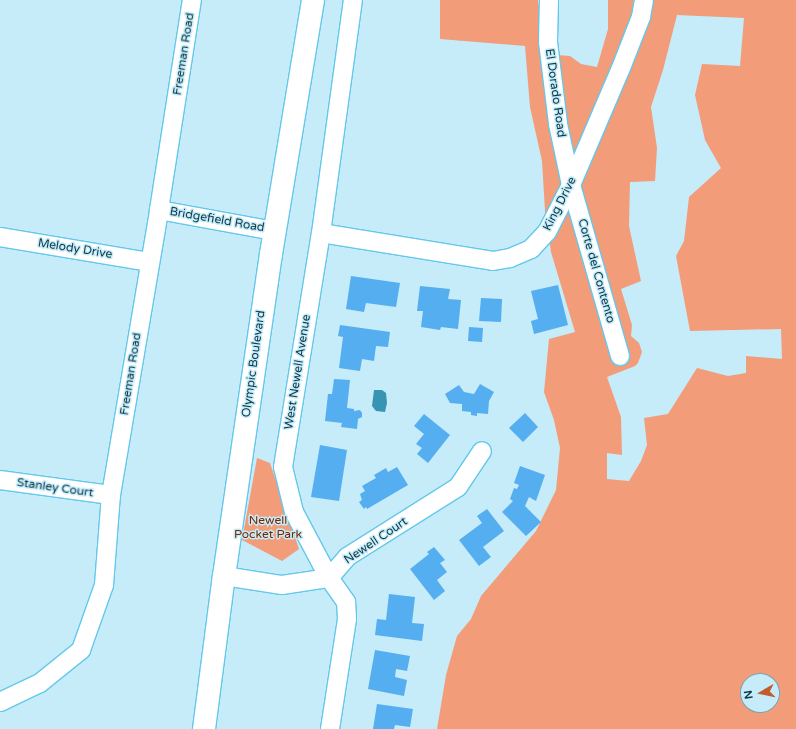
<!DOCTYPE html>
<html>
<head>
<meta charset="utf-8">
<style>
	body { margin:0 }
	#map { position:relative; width:796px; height:729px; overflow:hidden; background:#c6ebf9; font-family:"Varela Round",sans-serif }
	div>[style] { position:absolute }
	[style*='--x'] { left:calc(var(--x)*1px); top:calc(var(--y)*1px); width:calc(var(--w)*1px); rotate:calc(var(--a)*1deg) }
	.green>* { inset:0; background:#f29c79 }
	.water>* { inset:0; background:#3795b3 }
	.building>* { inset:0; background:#54aef0 }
	.roads { filter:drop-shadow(1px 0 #63c8eb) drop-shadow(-1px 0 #63c8eb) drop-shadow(0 1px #63c8eb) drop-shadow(0 -1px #63c8eb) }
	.street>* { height:18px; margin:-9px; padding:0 9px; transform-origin:9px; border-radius:9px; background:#fff }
	.secondary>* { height:22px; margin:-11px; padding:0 11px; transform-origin:11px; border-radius:11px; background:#fff }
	span { translate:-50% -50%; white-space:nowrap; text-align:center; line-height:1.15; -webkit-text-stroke:3px #c6ebf9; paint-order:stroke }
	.street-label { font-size:12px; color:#0a3846 }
	.park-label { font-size:12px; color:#732800 }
	.north { position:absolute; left:740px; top:673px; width:40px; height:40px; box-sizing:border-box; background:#c6ebf9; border:1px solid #7ba3b1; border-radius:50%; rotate:261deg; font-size:11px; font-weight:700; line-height:16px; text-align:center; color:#0a3846 }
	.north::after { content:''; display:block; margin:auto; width:14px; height:18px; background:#c25c2d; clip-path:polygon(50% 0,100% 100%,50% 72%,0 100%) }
</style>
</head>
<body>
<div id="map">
	<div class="green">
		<i style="clip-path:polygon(evenodd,440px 0,538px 0,543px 54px,570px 56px,581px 64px,597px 67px,608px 29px,608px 0,796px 0,796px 729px,437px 729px,446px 675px,457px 636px,471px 619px,481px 596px,536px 531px,556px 490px,560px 448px,554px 420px,544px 392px,549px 339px,575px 332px,551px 252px,545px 211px,542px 161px,530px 107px,525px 46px,440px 39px,440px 0,677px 15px,744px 18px,740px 66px,702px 64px,695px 95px,705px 140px,721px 168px,689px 197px,684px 241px,676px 256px,690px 331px,781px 329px,782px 359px,746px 356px,746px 373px,728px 376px,697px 368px,668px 414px,644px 418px,647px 445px,641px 461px,629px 481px,607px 479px,607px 453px,622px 455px,621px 417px,607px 377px,635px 366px,638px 363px,642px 352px,639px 343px,631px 336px,632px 325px,621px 289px,641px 281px,629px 226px,630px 182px,655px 181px,657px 148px,651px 107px,663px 70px,677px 15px,440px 0,748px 681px,772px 681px,772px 705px,748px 705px,748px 681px)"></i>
		<i style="clip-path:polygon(257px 458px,270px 463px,299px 549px,282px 561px,242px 540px)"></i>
	</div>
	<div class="water">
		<i style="clip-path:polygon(374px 390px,382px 390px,386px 393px,387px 403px,385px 412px,376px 411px,372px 406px)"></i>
	</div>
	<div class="building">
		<i style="clip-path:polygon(351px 276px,400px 283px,396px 307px,366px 303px,364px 312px,346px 309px)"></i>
		<i style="clip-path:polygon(558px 285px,568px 325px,534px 334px,531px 321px,538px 319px,531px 291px)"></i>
		<i style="clip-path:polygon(420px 286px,450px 289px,448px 299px,461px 300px,458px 329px,441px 327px,440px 330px,421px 327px,423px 311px,417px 311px)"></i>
		<i style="clip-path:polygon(481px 298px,502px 299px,501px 322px,479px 321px)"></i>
		<i style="clip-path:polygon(340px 325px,390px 332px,388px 347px,376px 346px,374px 361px,362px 359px,360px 371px,339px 368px,343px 337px,338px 336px)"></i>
		<i style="clip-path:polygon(469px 327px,483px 328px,482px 342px,468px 341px)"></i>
		<i style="clip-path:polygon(334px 379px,350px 380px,347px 408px,354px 409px,354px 411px,360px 410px,362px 413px,362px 417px,358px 419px,357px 429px,341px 427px,342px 423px,325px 421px,328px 394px,332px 394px)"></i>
		<i style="clip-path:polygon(480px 384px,494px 392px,489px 401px,488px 414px,477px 413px,477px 416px,471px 415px,471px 412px,462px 411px,462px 404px,450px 403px,445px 394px,459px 385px,464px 392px,474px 394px)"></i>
		<i style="clip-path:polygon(525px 413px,538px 427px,523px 442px,509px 428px)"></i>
		<i style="clip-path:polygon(424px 414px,450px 435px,428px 463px,417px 454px,422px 448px,416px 444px,424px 434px,414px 426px)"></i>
		<i style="clip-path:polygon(320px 445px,347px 450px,339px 501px,311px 497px)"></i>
		<i style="clip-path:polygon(520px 466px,545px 475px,536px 501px,529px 497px,525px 506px,541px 522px,526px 536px,502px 512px,513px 501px,510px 499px,514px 488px,517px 489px,519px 485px,514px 483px)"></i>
		<i style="clip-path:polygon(397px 467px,408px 485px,367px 509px,366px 507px,364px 509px,359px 502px,362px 500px,360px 494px,365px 491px,362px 486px,376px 478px,374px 475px,386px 468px,388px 472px)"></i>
		<i style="clip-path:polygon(487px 509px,504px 531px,483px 547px,491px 557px,479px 566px,459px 540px,482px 523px,477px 516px)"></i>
		<i style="clip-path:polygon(434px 547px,445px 560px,440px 563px,447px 572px,437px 580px,445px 591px,434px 600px,410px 569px,429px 554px,427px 552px)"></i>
		<i style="clip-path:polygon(389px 594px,415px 597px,412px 623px,424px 624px,422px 641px,375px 635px,377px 619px,386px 620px)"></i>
		<i style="clip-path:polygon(375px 650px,410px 656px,407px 671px,396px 669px,395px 677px,407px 680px,404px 696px,368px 689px)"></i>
		<i style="clip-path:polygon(377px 704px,413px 709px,410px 727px,395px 725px,394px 729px,373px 729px)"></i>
	</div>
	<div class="roads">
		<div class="street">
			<i style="--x:549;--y:0;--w:42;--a:91.4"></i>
			<i style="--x:548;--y:42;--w:83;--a:83"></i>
			<i style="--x:558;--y:124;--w:62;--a:78"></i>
			<i style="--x:571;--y:185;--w:178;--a:74"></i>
			<i style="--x:159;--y:210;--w:117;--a:10.3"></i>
			<i style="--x:321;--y:233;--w:174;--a:9.2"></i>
			<i style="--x:493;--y:261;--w:17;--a:-10"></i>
			<i style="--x:510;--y:258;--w:23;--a:-23"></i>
			<i style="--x:531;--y:249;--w:23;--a:-47"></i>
			<i style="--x:547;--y:232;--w:53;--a:-62.9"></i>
			<i style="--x:571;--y:185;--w:127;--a:-66.9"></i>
			<i style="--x:621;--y:68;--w:55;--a:-68.6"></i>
			<i style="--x:641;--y:17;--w:17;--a:-80"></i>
			<i style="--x:0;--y:237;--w:152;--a:9.5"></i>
			<i style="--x:0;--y:480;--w:112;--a:7.7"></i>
			<i style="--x:224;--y:576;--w:59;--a:8.8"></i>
			<i style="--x:282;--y:585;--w:48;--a:-8.5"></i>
			<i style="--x:329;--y:578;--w:28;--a:-49"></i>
			<i style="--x:347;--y:557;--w:131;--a:-32.2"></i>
			<i style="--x:458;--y:487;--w:43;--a:-56.3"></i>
			<i style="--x:0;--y:702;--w:44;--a:-25.4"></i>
			<i style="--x:40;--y:683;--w:53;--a:-38.8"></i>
			<i style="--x:81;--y:650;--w:69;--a:-70.5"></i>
			<i style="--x:104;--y:585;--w:90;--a:-85.6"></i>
			<i style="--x:111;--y:495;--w:289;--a:-80.4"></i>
			<i style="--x:159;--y:210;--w:213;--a:-81.1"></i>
			<i style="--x:330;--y:729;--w:111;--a:-81.2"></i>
			<i style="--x:347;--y:619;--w:17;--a:-93"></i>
			<i style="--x:346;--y:602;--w:29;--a:-125"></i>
			<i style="--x:329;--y:578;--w:75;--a:-117.9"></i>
			<i style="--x:294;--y:512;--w:46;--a:-103.7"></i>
			<i style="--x:283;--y:467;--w:237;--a:-80.8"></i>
			<i style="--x:321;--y:233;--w:235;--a:-82.2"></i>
		</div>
		<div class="secondary">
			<i style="--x:204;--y:729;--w:154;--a:-82.6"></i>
			<i style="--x:224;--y:576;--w:325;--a:-81.7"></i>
			<i style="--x:271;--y:254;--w:257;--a:-80.6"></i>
		</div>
	</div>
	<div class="street-label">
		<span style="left:184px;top:54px;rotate:-81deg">Freeman Road</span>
		<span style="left:555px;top:93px;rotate:82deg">El Dorado Road</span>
		<span style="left:560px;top:204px;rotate:-63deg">King Drive</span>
		<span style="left:217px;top:220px;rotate:10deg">Bridgefield Road</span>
		<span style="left:75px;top:249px;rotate:9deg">Melody Drive</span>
		<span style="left:596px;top:271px;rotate:74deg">Corte del Contento</span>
		<span style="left:254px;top:364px;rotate:-82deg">Olympic Boulevard</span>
		<span style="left:298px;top:372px;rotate:-81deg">West Newell Avenue</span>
		<span style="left:131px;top:374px;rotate:-81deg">Freeman Road</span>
		<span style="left:55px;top:488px;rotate:8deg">Stanley Court</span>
		<span style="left:376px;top:541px;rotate:-34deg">Newell Court</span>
	</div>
	<div class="park-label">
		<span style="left:268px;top:528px">Newell<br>Pocket Park</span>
	</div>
	<div class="north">N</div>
</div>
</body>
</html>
